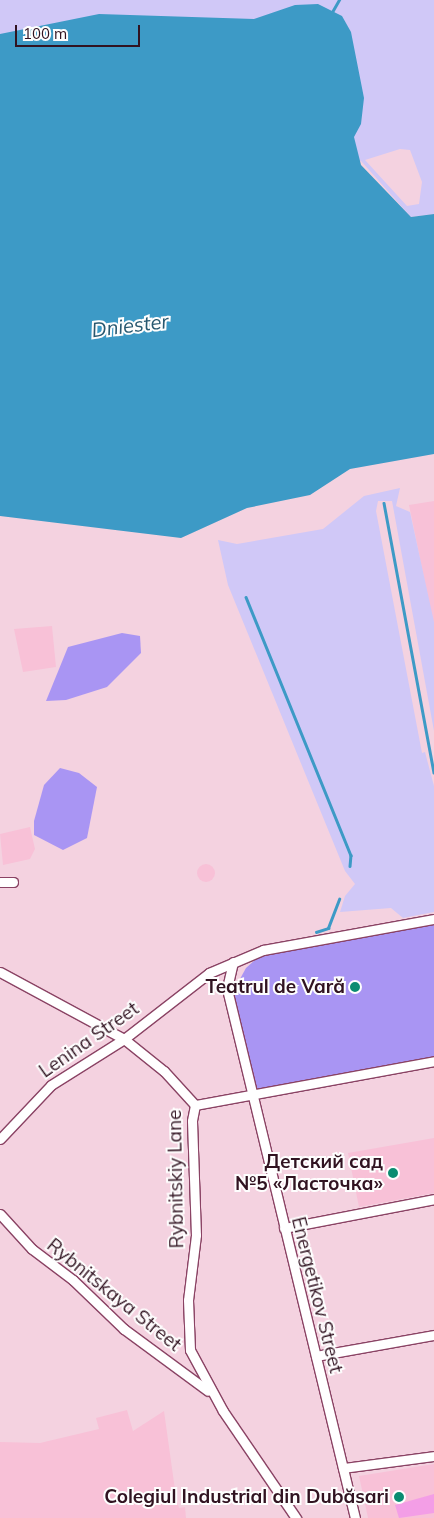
<!DOCTYPE html>
<html>
<head>
<meta charset="utf-8">
<style>
	body { margin:0 }
	#map { position:relative; width:434px; height:1518px; overflow:hidden; background:#f4d2e0; font-family:Mulish,sans-serif }
	div>[style] { position:absolute }
	[style*='--x'] { left:calc(var(--x)*1px); top:calc(var(--y)*1px); width:calc(var(--w)*1px); rotate:calc(var(--a)*1deg) }
	.built>* { inset:0; background:#f8c1d7 }
	.round { border-radius:50% }
	.green>* { inset:0; background:#d0c8f7 }
	.forest>* { inset:0; background:#a995f3 }
	.water>* { inset:0; background:#3d9ac6 }
	.stream>* { height:2.5px; margin:-1.25px; padding:0 1.25px; transform-origin:1.25px; border-radius:1.25px; background:#3d9ac6 }
	.building>* { inset:0; background:#f39ee6 }
	.roads { filter:drop-shadow(1px 0 #8a4364) drop-shadow(-1px 0 #8a4364) drop-shadow(0 1px #8a4364) drop-shadow(0 -1px #8a4364) }
	.minor>* { height:9px; margin:-4.5px; padding:0 4.5px; transform-origin:4.5px; border-radius:4.5px; background:#fff }
	.dots>* { width:14px; height:14px; translate:-50% -50%; box-sizing:border-box; border:2px solid #fefefe; border-radius:50% }
	span { translate:-50% -50%; white-space:nowrap; text-align:center; line-height:1.15; -webkit-text-stroke:4px #fefefe; paint-order:stroke }
	.poi-label { font-size:19px; color:#311321; font-weight:700 }
	.right { translate:-100% -50%; text-align:right }
	.street-label { font-size:19px; color:#311321 }
	.water-label { font-size:20px; color:#275870; font-style:italic }
	.scale { position:absolute; left:15px; top:25px; width:125px; height:22px; box-sizing:border-box; border:2px solid #311321; border-top:0; padding-left:6px; font-size:15px; line-height:18px; white-space:nowrap; color:#311321; -webkit-text-stroke:4px #fefefe; paint-order:stroke }
</style>
</head>
<body>
<div id="map">
	<div class="built">
		<i style="clip-path:polygon(434px 501px,434px 622px,433px 622px,409px 505px)"></i>
		<i style="clip-path:polygon(52px 626px,56px 667px,23px 672px,14px 629px)"></i>
		<i style="clip-path:polygon(30px 827px,35px 849px,30px 859px,3px 865px,0 834px)"></i>
		<i class="round" style="left:197px;top:864px;width:18px;height:18px"></i>
		<i style="clip-path:polygon(434px 1138px,434px 1193px,359px 1207px,348px 1153px)"></i>
		<i style="clip-path:polygon(127px 1410px,133px 1431px,164px 1411px,176px 1497px,179px 1508px,185px 1507px,186px 1518px,0 1518px,0 1442px,40px 1443px,99px 1429px,96px 1418px)"></i>
		<i style="clip-path:polygon(434px 1464px,434px 1518px,368px 1518px,359px 1476px)"></i>
	</div>
	<div class="green">
		<i style="clip-path:polygon(evenodd,0 0,434px 0,434px 214px,411px 217px,361px 161px,0 218px,0 0,400px 149px,410px 150px,422px 182px,419px 204px,407px 206px,365px 160px,400px 149px)"></i>
		<i style="clip-path:polygon(400px 488px,396px 506px,410px 512px,434px 622px,434px 731px,392px 501px,378px 501px,376px 511px,422px 753px,425px 752px,434px 786px,434px 912px,403px 918px,391px 908px,340px 912px,345px 896px,355px 884px,345px 871px,228px 585px,218px 540px,237px 544px,323px 529px,364px 496px)"></i>
	</div>
	<div class="forest">
		<i style="clip-path:polygon(122px 633px,140px 636px,141px 653px,107px 687px,66px 700px,46px 701px,68px 647px)"></i>
		<i style="clip-path:polygon(60px 768px,79px 773px,97px 787px,87px 838px,63px 850px,34px 835px,34px 821px,44px 785px)"></i>
		<i style="clip-path:polygon(434px 923px,434px 1057px,261px 1091px,256px 1087px,234px 998px,235px 988px,246px 968px,257px 958px,276px 953px)"></i>
	</div>
	<div class="water">
		<i style="clip-path:polygon(318px 4px,342px 16px,351px 32px,364px 98px,361px 124px,354px 137px,361px 165px,411px 217px,434px 214px,434px 454px,350px 469px,310px 495px,247px 508px,181px 538px,0 516px,0 34px,99px 14px,254px 19px,295px 5px)"></i>
	</div>
	<div class="stream">
		<i style="--x:332;--y:12;--w:14;--a:-60"></i>
		<i style="--x:384;--y:503;--w:274;--a:79.5"></i>
		<i style="--x:246;--y:597;--w:279;--a:67.9"></i>
		<i style="--x:351;--y:855;--w:11;--a:95"></i>
		<i style="--x:316;--y:932;--w:13;--a:-18"></i>
		<i style="--x:328;--y:928;--w:31;--a:-69"></i>
	</div>
	<div class="building">
		<i style="clip-path:polygon(434px 1494px,434px 1513px,399px 1518px,395px 1505px)"></i>
	</div>
	<div class="roads">
		<div class="minor">
			<i style="--x:0;--y:882;--w:13;--a:0"></i>
			<i style="--x:233;--y:962;--w:28;--a:103"></i>
			<i style="--x:227;--y:989;--w:544;--a:76.4"></i>
			<i style="--x:0;--y:972;--w:141;--a:28.4"></i>
			<i style="--x:124;--y:1039;--w:51;--a:38.7"></i>
			<i style="--x:164;--y:1071;--w:46;--a:47.6"></i>
			<i style="--x:195;--y:1105;--w:16;--a:101"></i>
			<i style="--x:192;--y:1121;--w:114;--a:88"></i>
			<i style="--x:196;--y:1235;--w:65;--a:97"></i>
			<i style="--x:188;--y:1300;--w:50;--a:87.7"></i>
			<i style="--x:190;--y:1350;--w:69;--a:61.6"></i>
			<i style="--x:223;--y:1411;--w:130;--a:55.7"></i>
			<i style="--x:195;--y:1105;--w:243;--a:-10.4"></i>
			<i style="--x:0;--y:1139;--w:74;--a:-46.6"></i>
			<i style="--x:51;--y:1085;--w:86;--a:-32.2"></i>
			<i style="--x:124;--y:1039;--w:108;--a:-37.8"></i>
			<i style="--x:209;--y:973;--w:59;--a:-23.1"></i>
			<i style="--x:263;--y:950;--w:174;--a:-10.3"></i>
			<i style="--x:0;--y:1214;--w:47;--a:47.6"></i>
			<i style="--x:32;--y:1249;--w:51;--a:37.1"></i>
			<i style="--x:73;--y:1280;--w:71;--a:43.9"></i>
			<i style="--x:124;--y:1329;--w:104;--a:36.4"></i>
			<i style="--x:284;--y:1228;--w:153;--a:-10.9"></i>
			<i style="--x:316;--y:1356;--w:120;--a:-10.1"></i>
			<i style="--x:343;--y:1468;--w:92;--a:-7.5"></i>
		</div>
	</div>
	<div class="dots">
		<i style="left:355px;top:987px;background:#0b8c71"></i>
		<i style="left:393px;top:1173px;background:#0b8c71"></i>
		<i style="left:399px;top:1497px;background:#0b8c71"></i>
	</div>
	<div class="poi-label">
		<span class="right" style="left:345px;top:987px">Teatrul de Vară</span>
		<span class="right" style="left:383px;top:1173px">Детский сад<br>№5 «Ласточка»</span>
		<span class="right" style="left:389px;top:1497px">Colegiul Industrial din Dubăsari</span>
	</div>
	<div class="street-label">
		<span style="left:89px;top:1040px;rotate:-35deg">Lenina Street</span>
		<span style="left:176px;top:1179px;rotate:-91deg">Rybnitskiy Lane</span>
		<span style="left:114px;top:1295px;rotate:39deg">Rybnitskaya Street</span>
		<span style="left:317px;top:1295px;rotate:76deg">Energetikov Street</span>
	</div>
	<div class="water-label">
		<span style="left:130px;top:325px;rotate:-7deg">Dniester</span>
	</div>
	<div class="scale">100 m</div>
</div>
</body>
</html>
